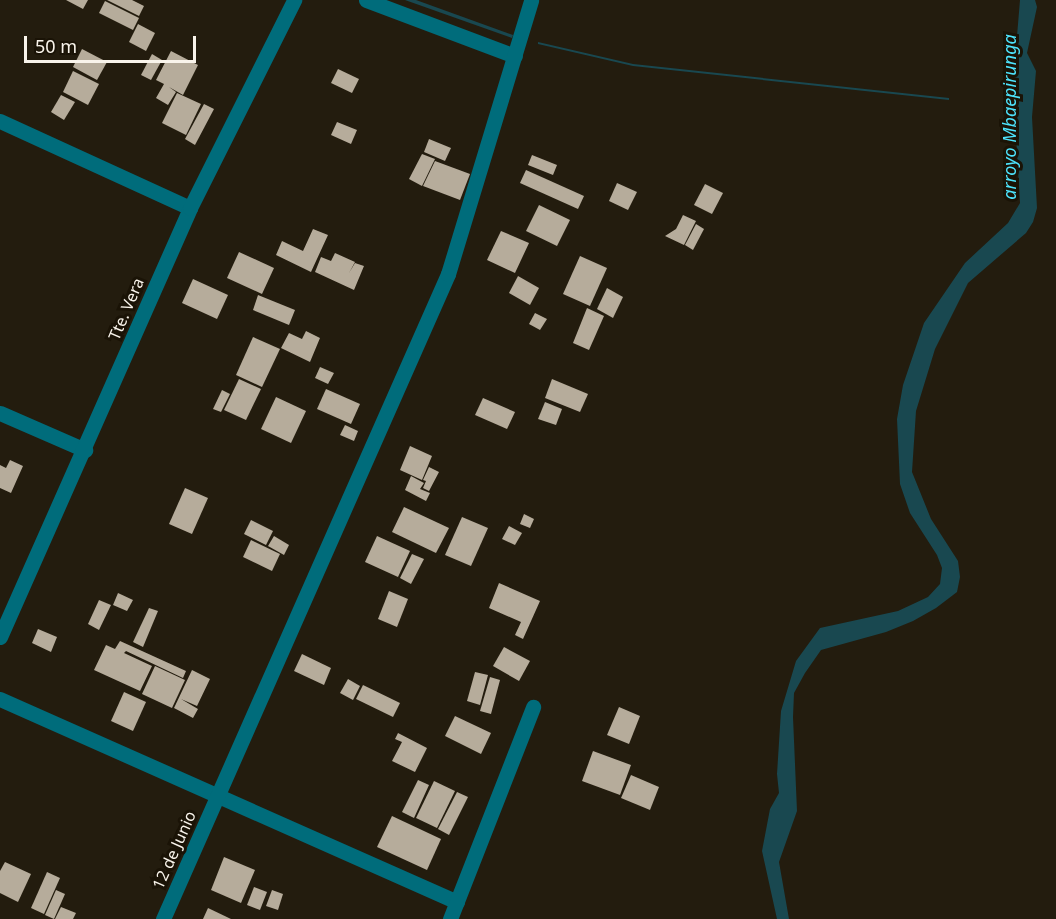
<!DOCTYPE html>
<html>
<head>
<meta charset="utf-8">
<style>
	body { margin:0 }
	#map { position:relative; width:1056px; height:919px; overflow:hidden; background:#231c0e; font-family:"Noto Sans",sans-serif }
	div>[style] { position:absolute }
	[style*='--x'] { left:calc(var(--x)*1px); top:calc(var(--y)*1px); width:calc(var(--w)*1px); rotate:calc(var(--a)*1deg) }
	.water>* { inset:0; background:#194850 }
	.building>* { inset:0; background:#b6ac9b }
	.street>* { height:15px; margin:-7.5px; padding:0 7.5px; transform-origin:7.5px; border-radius:7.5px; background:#006c7b }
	span { translate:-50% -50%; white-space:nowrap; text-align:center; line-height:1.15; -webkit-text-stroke:6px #1a1306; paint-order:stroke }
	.street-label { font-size:16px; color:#f9f4eb }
	.water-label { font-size:18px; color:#4de3fc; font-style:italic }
	.scale { position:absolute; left:24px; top:36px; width:172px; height:27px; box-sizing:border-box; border:3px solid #f9f4eb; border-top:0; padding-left:8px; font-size:18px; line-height:21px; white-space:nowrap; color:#f9f4eb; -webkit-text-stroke:4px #1a1306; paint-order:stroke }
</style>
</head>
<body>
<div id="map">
	<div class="water">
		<i style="clip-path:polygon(405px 0,416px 0,513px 35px,512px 38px)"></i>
		<i style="clip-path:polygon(1020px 0,1035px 0,1037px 7px,1027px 53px,1036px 71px,1032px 117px,1037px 208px,1033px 222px,1026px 233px,968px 283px,935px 349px,916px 411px,912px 472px,931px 519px,958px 561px,960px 577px,957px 592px,936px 608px,913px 621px,886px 632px,821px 650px,805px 673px,794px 693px,793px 717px,797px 811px,779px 862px,789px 919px,777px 919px,762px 851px,770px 809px,779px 793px,777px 774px,781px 711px,796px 661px,820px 628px,898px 611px,928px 597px,940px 584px,942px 568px,937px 555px,910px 513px,900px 484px,897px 419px,903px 385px,924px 323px,965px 263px,1008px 223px,1020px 203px,1013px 84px)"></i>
		<i style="clip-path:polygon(538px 42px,633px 64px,949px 98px,949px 100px,633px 66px,538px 44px)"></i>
	</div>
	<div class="building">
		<i style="clip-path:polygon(66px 0,88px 0,83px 9px)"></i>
		<i style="clip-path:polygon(107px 0,132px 0,144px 6px,139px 16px)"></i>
		<i style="clip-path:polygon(105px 1px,139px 18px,133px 30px,99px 13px)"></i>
		<i style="clip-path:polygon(138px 24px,155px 33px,146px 51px,129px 42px)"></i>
		<i style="clip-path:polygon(82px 49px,107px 62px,97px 80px,73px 67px)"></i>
		<i style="clip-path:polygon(171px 51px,198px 65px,183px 95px,169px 87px,176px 92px,168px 105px,156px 98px,164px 84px,156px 80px)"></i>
		<i style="clip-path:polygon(152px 54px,162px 60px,151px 80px,141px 75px)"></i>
		<i style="clip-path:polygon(338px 69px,359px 79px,352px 93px,331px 83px)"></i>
		<i style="clip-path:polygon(73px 71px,99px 84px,88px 105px,63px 92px)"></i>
		<i style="clip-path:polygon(177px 93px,201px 104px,186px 135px,162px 123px)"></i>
		<i style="clip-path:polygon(61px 95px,75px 102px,64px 120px,51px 112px)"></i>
		<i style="clip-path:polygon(204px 104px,214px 109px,195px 145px,185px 139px)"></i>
		<i style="clip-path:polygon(337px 122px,357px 130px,351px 144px,331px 135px)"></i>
		<i style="clip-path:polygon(429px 139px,451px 148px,445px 161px,424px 152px)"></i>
		<i style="clip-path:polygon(422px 154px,435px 159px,422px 186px,409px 179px)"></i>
		<i style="clip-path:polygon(532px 155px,557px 165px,553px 175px,528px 165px)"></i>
		<i style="clip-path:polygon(435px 161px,470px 174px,460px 200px,423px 186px)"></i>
		<i style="clip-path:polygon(526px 170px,584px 196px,578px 209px,520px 183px)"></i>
		<i style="clip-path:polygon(617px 183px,637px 192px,628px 210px,609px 201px)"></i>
		<i style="clip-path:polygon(705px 184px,723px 193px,712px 214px,694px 205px)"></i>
		<i style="clip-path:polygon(539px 205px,570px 220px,557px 246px,526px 231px)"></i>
		<i style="clip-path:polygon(683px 215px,696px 221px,684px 245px,665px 236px,676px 229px)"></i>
		<i style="clip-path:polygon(696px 224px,704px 229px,693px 250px,685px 245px)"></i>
		<i style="clip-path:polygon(313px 229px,328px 235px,311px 272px,276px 255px,282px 241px,303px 251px)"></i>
		<i style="clip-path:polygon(501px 231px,529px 243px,515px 273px,487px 260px)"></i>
		<i style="clip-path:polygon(239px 252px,274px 268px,262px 294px,227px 278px)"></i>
		<i style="clip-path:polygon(335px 253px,355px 262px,349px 273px,355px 263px,364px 266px,354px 290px,315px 272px,321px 257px,331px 261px)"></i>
		<i style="clip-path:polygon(580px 256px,607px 268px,590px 306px,563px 294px)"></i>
		<i style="clip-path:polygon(518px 276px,539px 288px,530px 305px,509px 293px)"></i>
		<i style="clip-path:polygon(193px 279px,228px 295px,217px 319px,182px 303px)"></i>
		<i style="clip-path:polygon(607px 288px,623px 297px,613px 318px,597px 309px)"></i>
		<i style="clip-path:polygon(258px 295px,295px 310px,289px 325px,253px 310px)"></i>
		<i style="clip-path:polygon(587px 308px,604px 316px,589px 350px,573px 343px)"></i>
		<i style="clip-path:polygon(535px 313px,547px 319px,540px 330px,529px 324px)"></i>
		<i style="clip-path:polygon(306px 331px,320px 338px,310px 362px,281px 348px,289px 333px,302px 339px)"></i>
		<i style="clip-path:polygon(253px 337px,280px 349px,262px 387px,236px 375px)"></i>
		<i style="clip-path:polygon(320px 367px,334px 373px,328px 384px,315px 378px)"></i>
		<i style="clip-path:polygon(239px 379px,261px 389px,246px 420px,224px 410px)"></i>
		<i style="clip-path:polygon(552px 379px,588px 394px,580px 412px,545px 398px)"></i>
		<i style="clip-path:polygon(326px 389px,360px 404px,351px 424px,317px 409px)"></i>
		<i style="clip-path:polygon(222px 390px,230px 394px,221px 412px,213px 409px)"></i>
		<i style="clip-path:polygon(276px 397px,306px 411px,291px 443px,261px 429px)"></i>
		<i style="clip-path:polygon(483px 398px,515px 412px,507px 429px,475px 415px)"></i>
		<i style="clip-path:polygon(545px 402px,562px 409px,556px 425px,538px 419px)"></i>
		<i style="clip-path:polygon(345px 425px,358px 431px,354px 441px,340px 435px)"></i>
		<i style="clip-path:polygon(410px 446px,432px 456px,422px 480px,400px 470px)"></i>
		<i style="clip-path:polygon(10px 460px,23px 466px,11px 493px,0 488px,0 465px,6px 468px)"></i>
		<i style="clip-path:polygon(429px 467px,439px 472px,429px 491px,423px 488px,426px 481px,423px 480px)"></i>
		<i style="clip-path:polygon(411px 476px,424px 483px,420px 489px,430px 493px,426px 501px,405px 490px)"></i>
		<i style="clip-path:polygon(185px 488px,208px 498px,192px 534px,169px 524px)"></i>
		<i style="clip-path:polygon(404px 507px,449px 528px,436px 553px,392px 532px)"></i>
		<i style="clip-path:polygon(524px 514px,534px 519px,530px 528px,520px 524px)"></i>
		<i style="clip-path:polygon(462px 517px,488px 528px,471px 566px,445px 555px)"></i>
		<i style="clip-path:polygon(251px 520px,273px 531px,266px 545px,244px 534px)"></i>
		<i style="clip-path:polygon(509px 526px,522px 533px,515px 545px,502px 539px)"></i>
		<i style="clip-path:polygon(274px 536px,289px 545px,284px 555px,268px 546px)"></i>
		<i style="clip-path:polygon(377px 536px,410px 551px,398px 577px,365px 562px)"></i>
		<i style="clip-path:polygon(251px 540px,280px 554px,272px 571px,243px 557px)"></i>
		<i style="clip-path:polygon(412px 554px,424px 559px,411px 584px,400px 578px)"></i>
		<i style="clip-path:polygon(499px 583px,540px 601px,523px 639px,515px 635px,521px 622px,489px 608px)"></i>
		<i style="clip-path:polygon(389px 591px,408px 599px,397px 627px,378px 619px)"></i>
		<i style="clip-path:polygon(118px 593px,133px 600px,127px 611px,113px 605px)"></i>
		<i style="clip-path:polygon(99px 600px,111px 605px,99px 630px,88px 624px)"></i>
		<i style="clip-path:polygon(149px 608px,158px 611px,143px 647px,133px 642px)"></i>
		<i style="clip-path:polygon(38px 629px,57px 637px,51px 652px,32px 643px)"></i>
		<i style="clip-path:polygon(120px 641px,186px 671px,183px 678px,126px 651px,124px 653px,152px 666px,140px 691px,94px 670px,106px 645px,115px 649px)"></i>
		<i style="clip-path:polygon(504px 647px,530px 661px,519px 681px,493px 666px)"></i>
		<i style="clip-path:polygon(302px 654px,331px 668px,324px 685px,294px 671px)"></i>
		<i style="clip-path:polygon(155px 666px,185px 680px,172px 708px,142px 694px)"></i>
		<i style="clip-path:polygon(192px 670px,210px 679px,197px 706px,181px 699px,198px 709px,193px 718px,174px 708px)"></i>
		<i style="clip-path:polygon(475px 672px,488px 675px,480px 705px,467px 701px)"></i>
		<i style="clip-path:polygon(490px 677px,500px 680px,491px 714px,480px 711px)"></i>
		<i style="clip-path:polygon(348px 679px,360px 686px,353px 700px,340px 693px)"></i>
		<i style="clip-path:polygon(363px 685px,400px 703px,393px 717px,356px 699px)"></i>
		<i style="clip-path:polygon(124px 692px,146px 702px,133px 731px,111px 721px)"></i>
		<i style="clip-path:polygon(619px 707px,640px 716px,629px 744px,607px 735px)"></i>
		<i style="clip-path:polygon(455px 716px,491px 733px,481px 754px,445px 736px)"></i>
		<i style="clip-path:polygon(398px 733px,427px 748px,415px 772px,392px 761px,402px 742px,395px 739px)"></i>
		<i style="clip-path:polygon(593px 751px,631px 765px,620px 795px,582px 781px)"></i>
		<i style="clip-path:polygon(631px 775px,659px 787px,650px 810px,621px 798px)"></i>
		<i style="clip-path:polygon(418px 780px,429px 785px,414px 818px,402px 812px)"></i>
		<i style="clip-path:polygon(434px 781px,455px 791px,437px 828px,416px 818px)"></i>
		<i style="clip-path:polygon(457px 792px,468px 797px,449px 835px,438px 829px)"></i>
		<i style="clip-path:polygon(392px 816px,441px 839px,427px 870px,377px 847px)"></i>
		<i style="clip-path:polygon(224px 857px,255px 870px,241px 903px,211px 890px)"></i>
		<i style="clip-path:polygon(5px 862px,31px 874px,18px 902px,0 893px,0 871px)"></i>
		<i style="clip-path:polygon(47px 872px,60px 878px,44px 914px,31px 908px)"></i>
		<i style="clip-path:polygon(254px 887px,267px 892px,260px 910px,247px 905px)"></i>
		<i style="clip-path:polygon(56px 890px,65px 894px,54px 919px,45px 915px)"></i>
		<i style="clip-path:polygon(272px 890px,283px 894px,278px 910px,266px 906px)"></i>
		<i style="clip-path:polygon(61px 907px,76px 913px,73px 919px,55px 919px)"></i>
		<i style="clip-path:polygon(208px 908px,231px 919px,203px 919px)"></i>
	</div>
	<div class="street">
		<i style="--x:366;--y:0;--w:159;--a:20.6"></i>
		<i style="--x:0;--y:121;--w:209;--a:24.6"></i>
		<i style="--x:0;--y:413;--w:93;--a:23.5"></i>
		<i style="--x:0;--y:637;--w:469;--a:-66.1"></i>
		<i style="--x:190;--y:208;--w:233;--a:-63.4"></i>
		<i style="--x:0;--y:699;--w:500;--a:23.95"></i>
		<i style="--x:163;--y:919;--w:705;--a:-66.16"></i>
		<i style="--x:448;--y:274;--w:286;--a:-73.1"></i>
		<i style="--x:450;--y:919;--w:228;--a:-68.6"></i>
	</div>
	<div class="street-label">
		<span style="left:126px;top:309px;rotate:-67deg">Tte. Vera</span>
		<span style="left:174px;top:850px;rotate:-66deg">12 de Junio</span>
	</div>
	<div class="water-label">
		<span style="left:1009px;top:117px;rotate:-90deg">arroyo Mbaepirunga</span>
	</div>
	<div class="scale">50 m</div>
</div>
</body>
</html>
